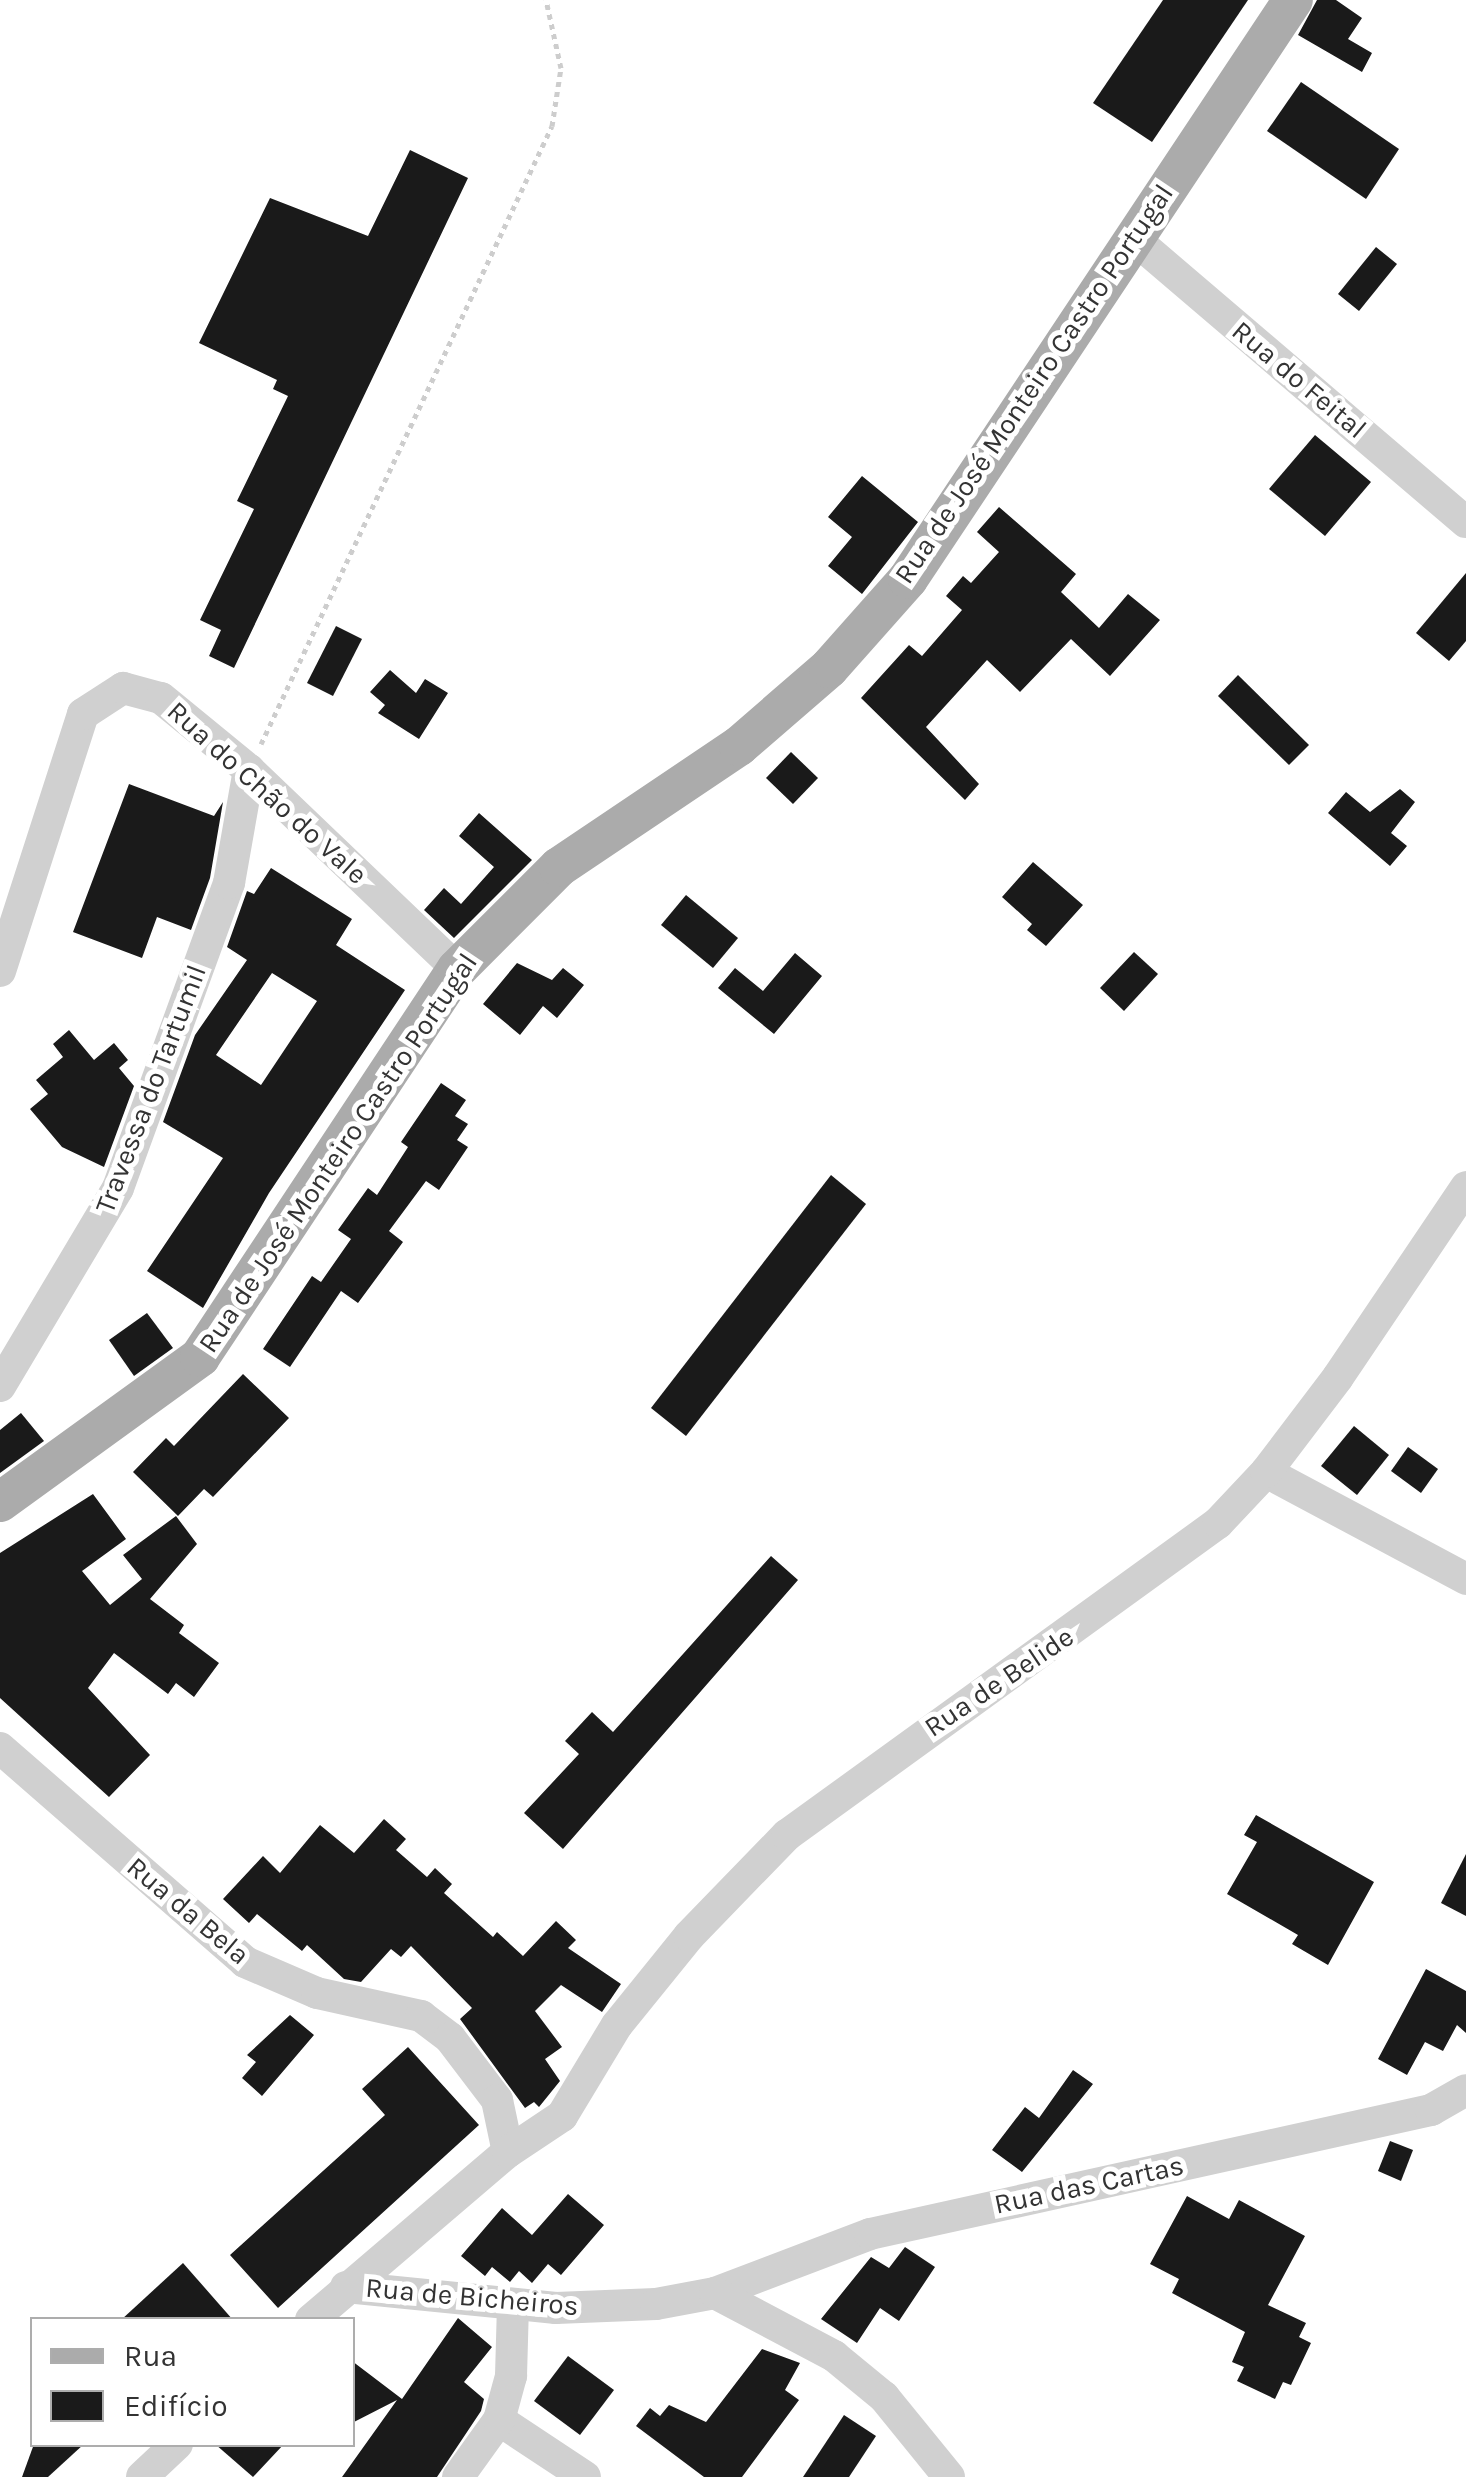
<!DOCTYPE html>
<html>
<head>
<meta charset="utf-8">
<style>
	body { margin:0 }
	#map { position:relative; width:1466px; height:2477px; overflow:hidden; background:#fff; font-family:Karla,sans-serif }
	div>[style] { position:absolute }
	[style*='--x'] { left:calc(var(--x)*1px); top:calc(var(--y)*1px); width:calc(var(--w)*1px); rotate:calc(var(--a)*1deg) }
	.building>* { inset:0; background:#1a1a1a }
	.path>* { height:5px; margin-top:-2.5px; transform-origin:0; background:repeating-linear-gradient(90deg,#cdcdcd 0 5px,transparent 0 10px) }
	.minor>* { height:32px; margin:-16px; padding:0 16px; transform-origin:16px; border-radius:16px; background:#d0d0d0 }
	.major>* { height:40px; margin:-20px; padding:0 20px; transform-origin:20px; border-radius:20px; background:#ababab }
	span { translate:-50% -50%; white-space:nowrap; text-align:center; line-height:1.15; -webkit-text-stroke:10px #fff; paint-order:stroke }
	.street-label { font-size:28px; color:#333 }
	.legend { position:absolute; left:30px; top:2317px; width:325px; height:130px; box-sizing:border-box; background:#fff; border:2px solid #adadad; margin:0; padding:12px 18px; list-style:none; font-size:30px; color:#333 }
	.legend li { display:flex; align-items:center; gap:20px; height:50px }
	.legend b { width:50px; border:2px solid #adadad }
</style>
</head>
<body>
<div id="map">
	<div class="building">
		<i style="clip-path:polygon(1163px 0,1248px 0,1152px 142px,1093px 103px)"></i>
		<i style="clip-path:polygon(1317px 0,1336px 0,1362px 18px,1348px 39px,1372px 53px,1362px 72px,1298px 35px)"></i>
		<i style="clip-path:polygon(1301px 82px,1399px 149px,1366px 199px,1267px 131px)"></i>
		<i style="clip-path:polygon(410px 150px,468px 178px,234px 668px,209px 656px,221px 630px,200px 620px,254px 509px,237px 501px,288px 396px,273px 389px,277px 380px,199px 343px,270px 198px,368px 236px)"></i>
		<i style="clip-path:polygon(1376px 247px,1397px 264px,1359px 311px,1338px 294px)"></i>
		<i style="clip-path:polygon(1315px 435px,1371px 482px,1325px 536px,1269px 489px)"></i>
		<i style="clip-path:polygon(862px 476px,918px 522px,862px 594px,828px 566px,852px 537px,828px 517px)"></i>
		<i style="clip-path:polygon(999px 507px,1076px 574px,1061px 592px,1099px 628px,1128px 594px,1160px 620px,1110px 676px,1071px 639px,1020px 692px,987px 660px,926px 727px,979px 784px,965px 800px,861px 698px,909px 645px,922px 656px,962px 610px,946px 596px,963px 576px,971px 583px,999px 552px,977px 532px)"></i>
		<i style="clip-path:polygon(1466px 573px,1466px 641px,1449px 661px,1416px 633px)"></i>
		<i style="clip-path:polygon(336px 626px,362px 639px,333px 696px,307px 683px)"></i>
		<i style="clip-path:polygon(390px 670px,416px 693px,425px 679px,448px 693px,419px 739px,378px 713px,385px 705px,370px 692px)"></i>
		<i style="clip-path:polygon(1238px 675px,1309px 745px,1289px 765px,1218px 696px)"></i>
		<i style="clip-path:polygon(791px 752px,818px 778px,793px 804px,766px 778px)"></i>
		<i style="clip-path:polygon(129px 784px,214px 816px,223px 802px,210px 878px,191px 930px,157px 917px,142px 958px,73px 932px)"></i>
		<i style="clip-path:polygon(1400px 789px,1415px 802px,1391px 833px,1407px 846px,1390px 866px,1328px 813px,1346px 792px,1370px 812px)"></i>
		<i style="clip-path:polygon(479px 813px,532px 860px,454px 938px,424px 910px,444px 888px,461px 904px,494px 867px,459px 836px)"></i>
		<i style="clip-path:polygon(1033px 862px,1083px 905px,1046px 946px,1027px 930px,1032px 924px,1002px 897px)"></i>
		<i style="clip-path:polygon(evenodd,271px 868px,352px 919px,336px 945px,405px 990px,269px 1193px,203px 1308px,147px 1271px,223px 1158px,163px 1122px,195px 1035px,247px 960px,227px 947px,247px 891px,254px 894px,271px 868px,272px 973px,317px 1001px,261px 1085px,216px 1055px,272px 973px)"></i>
		<i style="clip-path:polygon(686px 895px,738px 938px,713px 968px,661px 925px)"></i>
		<i style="clip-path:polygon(1134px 952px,1158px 974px,1124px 1011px,1100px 988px)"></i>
		<i style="clip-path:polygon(795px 953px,822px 976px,774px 1034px,718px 988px,735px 968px,763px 991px)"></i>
		<i style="clip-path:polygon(517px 963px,552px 980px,563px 968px,584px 985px,557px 1018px,543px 1006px,520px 1035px,483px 1004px)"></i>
		<i style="clip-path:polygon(69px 1030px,94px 1060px,114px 1043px,128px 1060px,119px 1068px,134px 1086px,104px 1167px,62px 1147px,30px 1109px,48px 1094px,36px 1080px,63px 1057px,53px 1044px)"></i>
		<i style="clip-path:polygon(441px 1083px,466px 1100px,455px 1116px,468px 1124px,457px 1140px,468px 1147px,439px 1190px,426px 1181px,389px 1231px,403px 1242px,358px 1303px,341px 1291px,290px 1367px,263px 1349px,312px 1276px,321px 1282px,351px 1239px,338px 1230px,368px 1188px,377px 1195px,408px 1147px,401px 1142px)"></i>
		<i style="clip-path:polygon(831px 1175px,866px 1204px,686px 1436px,651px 1408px)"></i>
		<i style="clip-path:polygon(147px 1313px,173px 1348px,134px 1376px,109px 1340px)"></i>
		<i style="clip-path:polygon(243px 1374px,289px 1418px,213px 1497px,204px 1489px,178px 1516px,133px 1472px,166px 1438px,174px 1446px)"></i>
		<i style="clip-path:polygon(21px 1413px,44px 1441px,0 1473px,0 1430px)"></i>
		<i style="clip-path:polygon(1354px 1426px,1389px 1455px,1357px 1495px,1321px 1466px)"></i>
		<i style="clip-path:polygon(1408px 1447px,1438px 1469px,1421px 1493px,1391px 1471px)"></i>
		<i style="clip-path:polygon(93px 1494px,126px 1539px,82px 1571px,110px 1605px,142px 1579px,123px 1555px,176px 1516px,197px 1544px,150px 1599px,184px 1625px,179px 1633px,219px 1663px,194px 1697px,176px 1683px,168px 1694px,114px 1653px,88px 1688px,150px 1755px,109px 1797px,0 1698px,0 1553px)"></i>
		<i style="clip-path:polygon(771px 1556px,798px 1580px,563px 1849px,524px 1813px,579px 1754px,565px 1741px,592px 1712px,613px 1732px)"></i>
		<i style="clip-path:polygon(1256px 1815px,1374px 1882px,1328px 1965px,1292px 1944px,1298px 1935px,1227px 1894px,1257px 1842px,1244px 1835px)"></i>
		<i style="clip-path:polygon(384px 1819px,406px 1839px,396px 1850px,427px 1877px,435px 1868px,452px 1884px,444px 1893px,493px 1937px,497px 1932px,523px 1956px,556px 1921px,576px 1940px,568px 1948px,621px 1984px,602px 2012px,561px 1985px,535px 2011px,562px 2047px,545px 2059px,560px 2081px,539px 2107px,534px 2102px,525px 2108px,460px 2019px,472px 2008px,411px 1946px,401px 1957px,391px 1949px,361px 1982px,344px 1979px,307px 1945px,302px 1951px,257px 1914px,249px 1923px,223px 1899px,263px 1856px,280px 1873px,320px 1825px,354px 1853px)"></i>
		<i style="clip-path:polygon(1466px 1854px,1466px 1916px,1441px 1903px)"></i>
		<i style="clip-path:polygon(1426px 1969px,1466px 1991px,1466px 2033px,1457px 2025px,1443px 2051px,1425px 2042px,1407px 2075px,1378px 2059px)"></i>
		<i style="clip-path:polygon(290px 2015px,314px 2035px,262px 2096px,242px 2078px,256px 2062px,247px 2055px)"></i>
		<i style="clip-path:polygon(408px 2047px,479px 2125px,278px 2308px,230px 2255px,385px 2115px,362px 2089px)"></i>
		<i style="clip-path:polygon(1073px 2070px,1093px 2084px,1022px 2172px,992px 2150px,1025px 2107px,1039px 2118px)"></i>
		<i style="clip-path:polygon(1390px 2141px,1413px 2150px,1401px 2181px,1378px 2171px)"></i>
		<i style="clip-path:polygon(568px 2194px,604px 2225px,561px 2275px,548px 2264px,532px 2283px,519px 2271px,510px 2282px,492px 2267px,485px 2276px,461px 2256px,502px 2208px,532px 2235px)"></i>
		<i style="clip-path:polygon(1187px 2196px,1229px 2219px,1239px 2200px,1305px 2236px,1268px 2305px,1306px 2323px,1299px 2337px,1311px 2343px,1291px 2385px,1283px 2382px,1275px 2399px,1237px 2381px,1244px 2367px,1232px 2362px,1245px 2332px,1172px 2293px,1179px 2279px,1150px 2264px)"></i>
		<i style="clip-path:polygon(905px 2247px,935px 2267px,899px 2321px,880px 2308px,857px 2343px,821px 2319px,871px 2257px,889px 2268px)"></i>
		<i style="clip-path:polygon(183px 2263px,233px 2320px,121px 2320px)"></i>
		<i style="clip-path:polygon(458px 2318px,492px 2347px,464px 2382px,484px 2399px,481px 2411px,437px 2477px,342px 2477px,397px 2400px,352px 2423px,352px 2361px,402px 2399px)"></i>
		<i style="clip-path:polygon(762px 2349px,800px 2363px,785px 2390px,799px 2400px,742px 2477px,704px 2477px,636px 2426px,650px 2408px,660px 2416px,669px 2405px,706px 2422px)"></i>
		<i style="clip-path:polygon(568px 2356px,614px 2390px,580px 2435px,534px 2401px)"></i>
		<i style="clip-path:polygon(844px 2415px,876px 2436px,849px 2477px,803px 2477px)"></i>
		<i style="clip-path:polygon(34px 2444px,84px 2444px,48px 2477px,22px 2477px)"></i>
		<i style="clip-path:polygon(215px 2444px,284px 2444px,253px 2477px)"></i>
	</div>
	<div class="path">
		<i style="--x:261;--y:744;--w:683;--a:-64.79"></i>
		<i style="--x:552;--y:126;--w:59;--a:-81.2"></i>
		<i style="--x:561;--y:68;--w:70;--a:-102.4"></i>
	</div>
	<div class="minor">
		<i style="--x:1132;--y:237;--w:439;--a:40.5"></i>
		<i style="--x:0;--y:971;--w:270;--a:-72.1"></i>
		<i style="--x:83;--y:714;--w:48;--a:-33"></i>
		<i style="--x:123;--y:688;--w:39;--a:15"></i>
		<i style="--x:161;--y:698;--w:114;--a:39.3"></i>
		<i style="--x:249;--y:770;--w:288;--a:43.7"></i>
		<i style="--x:0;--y:1386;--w:230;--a:-59.2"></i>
		<i style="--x:118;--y:1188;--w:325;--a:-70"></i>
		<i style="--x:229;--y:883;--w:115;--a:-80"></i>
		<i style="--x:1266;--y:1472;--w:227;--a:28.1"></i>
		<i style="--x:0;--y:1748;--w:325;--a:41.1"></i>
		<i style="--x:245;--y:1962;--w:78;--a:23.3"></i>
		<i style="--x:317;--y:1993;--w:107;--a:12.5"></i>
		<i style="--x:421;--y:2016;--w:36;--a:37"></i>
		<i style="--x:450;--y:2038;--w:78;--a:52.8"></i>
		<i style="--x:497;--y:2100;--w:53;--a:78.1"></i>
		<i style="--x:346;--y:2287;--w:211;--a:5.7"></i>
		<i style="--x:556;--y:2308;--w:100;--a:-2.3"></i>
		<i style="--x:656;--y:2304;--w:60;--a:-10.6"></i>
		<i style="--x:715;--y:2293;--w:166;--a:-20.8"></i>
		<i style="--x:870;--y:2234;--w:575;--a:-12.46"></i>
		<i style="--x:1431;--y:2110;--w:40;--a:-29.7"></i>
		<i style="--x:715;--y:2293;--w:135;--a:27.9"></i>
		<i style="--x:834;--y:2356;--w:65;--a:39.4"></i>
		<i style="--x:884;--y:2397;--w:103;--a:50.9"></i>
		<i style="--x:311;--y:2320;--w:259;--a:-40.5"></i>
		<i style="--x:508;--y:2152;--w:65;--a:-33.7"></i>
		<i style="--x:562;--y:2116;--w:106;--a:-58.9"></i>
		<i style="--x:617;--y:2025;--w:114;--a:-51"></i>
		<i style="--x:689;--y:1936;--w:141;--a:-45.9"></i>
		<i style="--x:787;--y:1835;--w:532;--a:-35.9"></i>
		<i style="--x:1218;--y:1523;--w:70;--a:-46.7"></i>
		<i style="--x:1266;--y:1472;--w:119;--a:-52.8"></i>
		<i style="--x:1338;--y:1377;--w:229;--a:-56"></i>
		<i style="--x:499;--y:2420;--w:103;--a:33.5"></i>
		<i style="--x:142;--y:2477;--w:48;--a:-43.3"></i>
		<i style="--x:458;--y:2477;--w:70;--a:-54.3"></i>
		<i style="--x:499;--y:2420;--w:46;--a:-74.7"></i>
		<i style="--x:511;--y:2376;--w:72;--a:-88.4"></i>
	</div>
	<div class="major">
		<i style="--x:0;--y:1502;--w:247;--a:-35.9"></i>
		<i style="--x:200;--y:1357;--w:465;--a:-56.5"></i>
		<i style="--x:457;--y:969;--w:144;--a:-45"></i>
		<i style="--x:559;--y:867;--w:217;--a:-33.9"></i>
		<i style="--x:739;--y:746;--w:119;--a:-40.9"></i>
		<i style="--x:829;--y:668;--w:119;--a:-48.4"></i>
		<i style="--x:908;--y:579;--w:695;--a:-56.38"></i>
	</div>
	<div class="street-label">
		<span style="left:1299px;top:380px;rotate:40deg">Rua do Feital</span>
		<span style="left:1034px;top:384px;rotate:-56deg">Rua de José Monteiro Castro Portugal</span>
		<span style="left:267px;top:793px;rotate:42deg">Rua do Chão do Vale</span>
		<span style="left:151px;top:1089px;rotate:-69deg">Travessa do Tartumil</span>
		<span style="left:338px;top:1153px;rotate:-56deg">Rua de José Monteiro Castro Portugal</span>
		<span style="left:999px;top:1682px;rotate:-34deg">Rua de Belide</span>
		<span style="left:188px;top:1911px;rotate:40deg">Rua da Bela</span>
		<span style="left:1089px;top:2185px;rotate:-12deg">Rua das Cartas</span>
		<span style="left:472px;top:2297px;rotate:5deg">Rua de Bicheiros</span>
	</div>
	<ul class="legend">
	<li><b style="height:12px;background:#ababab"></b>Rua</li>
	<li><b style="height:28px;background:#1a1a1a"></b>Edifício</li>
	</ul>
</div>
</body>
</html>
